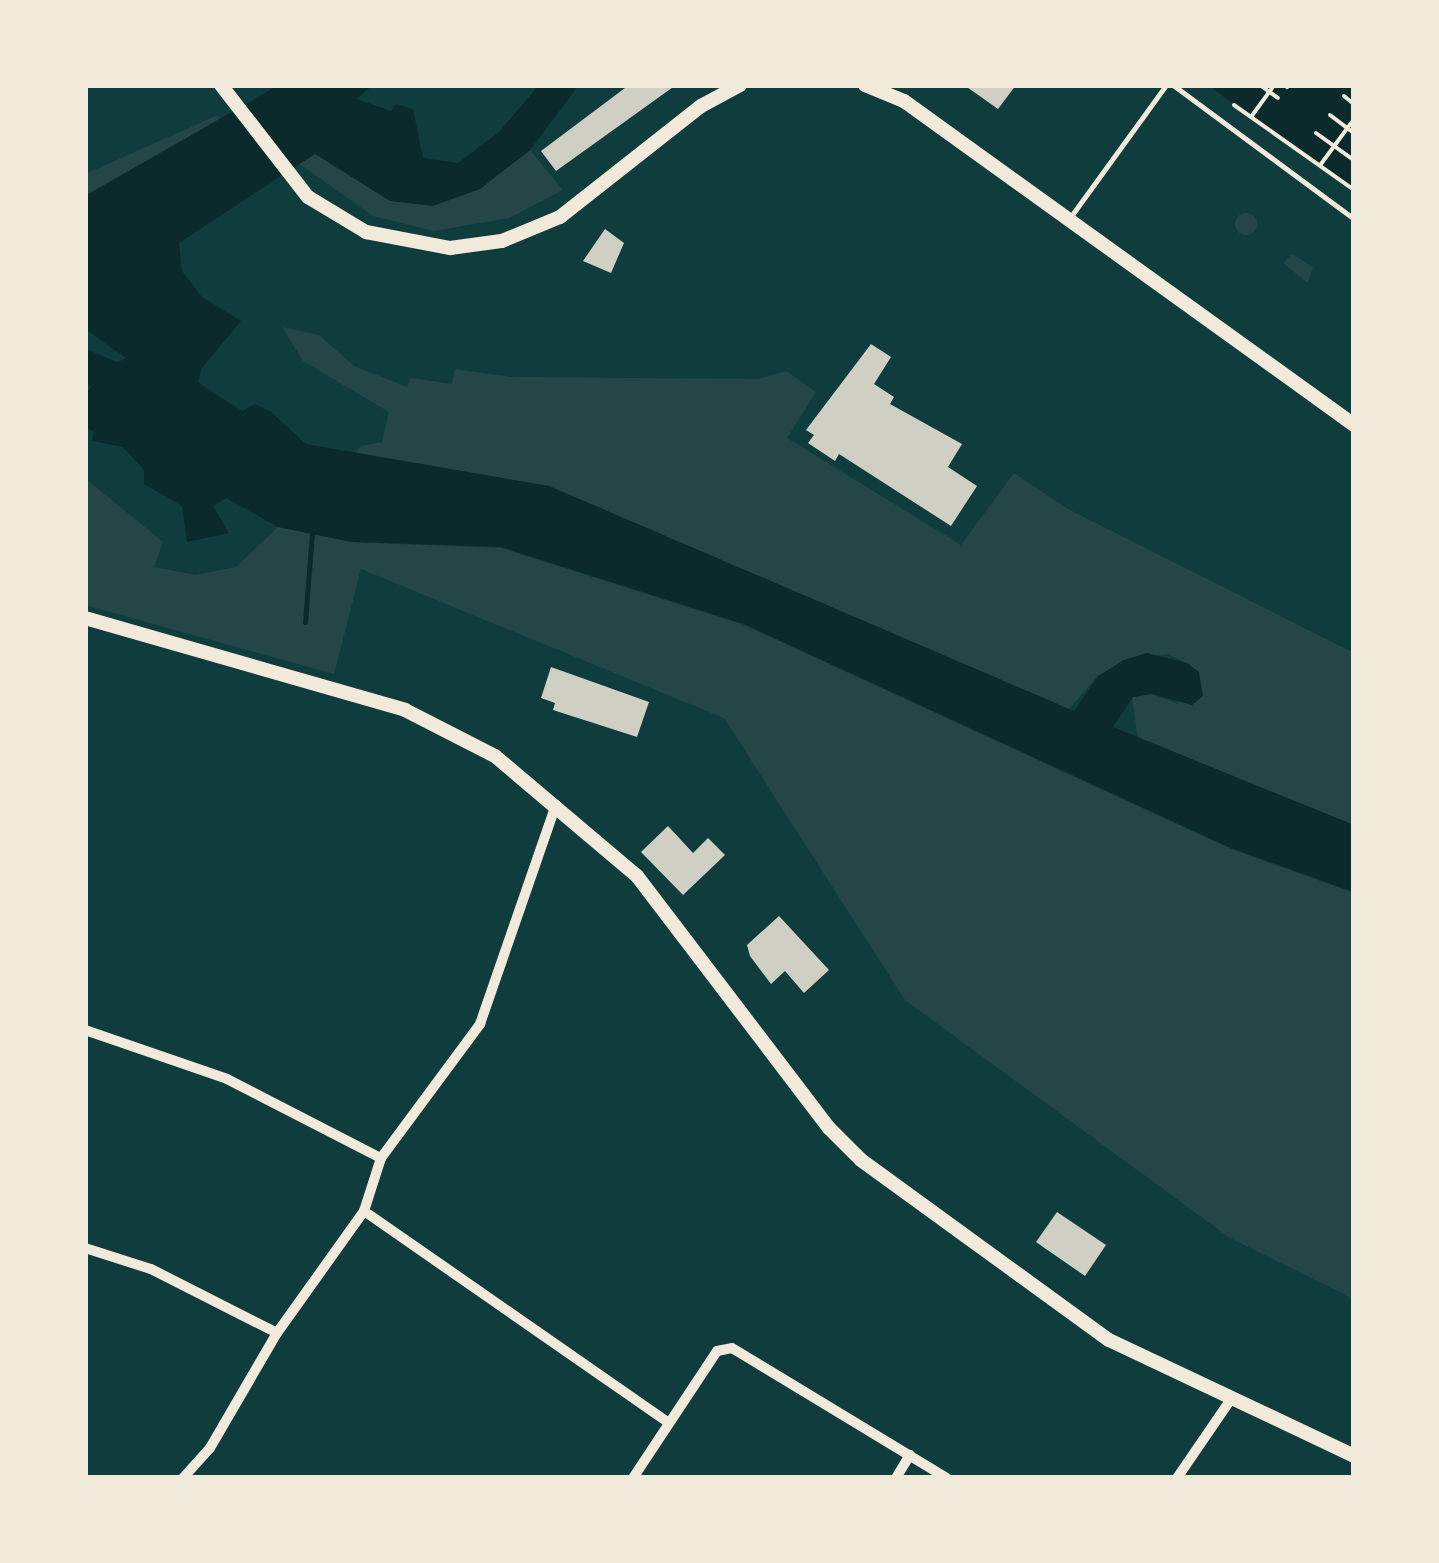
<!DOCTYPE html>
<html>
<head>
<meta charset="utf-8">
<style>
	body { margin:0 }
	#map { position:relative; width:1439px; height:1563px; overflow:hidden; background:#0f3d3e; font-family:"Fira Sans Condensed",sans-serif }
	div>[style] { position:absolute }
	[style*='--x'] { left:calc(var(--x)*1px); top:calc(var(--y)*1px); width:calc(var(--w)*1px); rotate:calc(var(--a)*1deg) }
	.green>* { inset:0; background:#244646 }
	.round { border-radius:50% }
	.water>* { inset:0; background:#0a2a2b }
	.stream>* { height:5px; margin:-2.5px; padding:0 2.5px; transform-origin:2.5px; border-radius:2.5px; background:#0a2a2b }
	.river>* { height:32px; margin:-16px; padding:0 16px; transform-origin:16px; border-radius:16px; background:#0a2a2b }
	.building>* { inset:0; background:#cfcfc3 }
	.path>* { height:4px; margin:-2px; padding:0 2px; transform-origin:2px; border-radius:2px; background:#f1e9da }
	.service>* { height:5px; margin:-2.5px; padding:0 2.5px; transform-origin:2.5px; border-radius:2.5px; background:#f1e9da }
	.minor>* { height:10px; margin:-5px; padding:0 5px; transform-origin:5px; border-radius:5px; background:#f1e9da }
	.tertiary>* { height:14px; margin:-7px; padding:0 7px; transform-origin:7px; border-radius:7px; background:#f1e9da }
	span { translate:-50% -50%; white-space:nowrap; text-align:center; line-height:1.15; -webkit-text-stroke:8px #f1e9da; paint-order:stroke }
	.frame { position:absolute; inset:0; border:88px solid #f1e9da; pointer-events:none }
</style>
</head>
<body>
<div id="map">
	<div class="green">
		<i style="clip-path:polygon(218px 115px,219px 119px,85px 196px,85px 174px)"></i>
		<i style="clip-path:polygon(530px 150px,563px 190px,509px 218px,434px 231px,373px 216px,298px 163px,315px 154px,345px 170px,480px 189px)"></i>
		<i class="round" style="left:1235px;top:213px;width:22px;height:22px"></i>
		<i style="clip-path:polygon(1292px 254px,1313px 267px,1308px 283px,1283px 263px)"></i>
		<i style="clip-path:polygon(282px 327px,319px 335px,354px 366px,407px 387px,411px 378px,452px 384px,455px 369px,512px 377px,759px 379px,786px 371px,816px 392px,787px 438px,961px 545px,1014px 473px,1068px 509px,1354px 653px,1354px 825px,1138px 739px,1132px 697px,1152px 694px,1178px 704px,1187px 663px,1167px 654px,1124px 660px,1098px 676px,1069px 709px,549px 486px,355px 454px,361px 446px,382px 442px,389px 412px,303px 361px)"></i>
		<i style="clip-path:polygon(85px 478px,163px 542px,154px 567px,195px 575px,236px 567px,278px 527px,352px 542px,501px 548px,744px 625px,1231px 849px,1354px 893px,1354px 1299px,1230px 1238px,905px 1000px,724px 718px,361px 569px,334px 674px,85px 605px)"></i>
	</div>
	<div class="water">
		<i style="clip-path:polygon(279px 85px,373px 85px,356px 99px,391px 111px,396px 104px,413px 109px,423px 158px,458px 163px,499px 132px,539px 85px,579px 85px,530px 150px,480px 189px,433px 206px,390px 201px,315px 154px,179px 243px,182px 271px,202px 297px,241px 321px,202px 368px,198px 382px,205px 387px,242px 411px,255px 404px,271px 412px,306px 444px,549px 486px,1074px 711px,1098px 676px,1124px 660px,1147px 653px,1187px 663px,1199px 672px,1203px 696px,1192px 705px,1152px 694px,1133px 697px,1113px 727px,1354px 825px,1354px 892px,1231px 848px,744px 624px,501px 547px,352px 542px,278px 527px,226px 498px,213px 506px,229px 533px,187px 542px,182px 506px,144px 484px,144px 470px,123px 447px,92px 441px,94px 432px,85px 427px,85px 395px,106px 368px,126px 358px,85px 329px,85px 196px)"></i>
		<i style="clip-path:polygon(1215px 85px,1354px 85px,1354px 192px,1213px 89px)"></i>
	</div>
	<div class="stream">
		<i style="--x:305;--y:622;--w:88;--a:-85.5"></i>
	</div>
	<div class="river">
		<i style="--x:85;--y:366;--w:60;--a:23.6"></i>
	</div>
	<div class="building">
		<i style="clip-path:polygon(629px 85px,676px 85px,556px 171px,541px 151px)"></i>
		<i style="clip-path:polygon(964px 85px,1016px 85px,998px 109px)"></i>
		<i style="clip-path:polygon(605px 229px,624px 243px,611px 273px,583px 261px)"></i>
		<i style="clip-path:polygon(871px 344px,891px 357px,874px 384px,894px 397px,890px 404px,962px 444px,948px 467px,977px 486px,951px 526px,839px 454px,835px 461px,808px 443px,814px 435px,806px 430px)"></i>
		<i style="clip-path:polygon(551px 667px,649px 702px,637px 737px,553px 710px,555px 703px,541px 698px)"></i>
		<i style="clip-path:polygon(668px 826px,693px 853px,708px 838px,725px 855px,683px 895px,641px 852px)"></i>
		<i style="clip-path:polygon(779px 916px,829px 970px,804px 993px,785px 971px,771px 984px,750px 956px,747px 945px)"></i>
		<i style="clip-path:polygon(1057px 1212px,1106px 1245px,1085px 1276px,1036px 1242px)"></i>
	</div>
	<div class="path">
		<i style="--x:1260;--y:85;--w:22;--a:36"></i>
		<i style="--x:1285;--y:85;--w:3;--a:45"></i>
		<i style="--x:1344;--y:96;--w:13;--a:39"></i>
		<i style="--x:1234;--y:105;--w:147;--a:35.3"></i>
		<i style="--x:1330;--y:115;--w:30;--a:37"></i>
		<i style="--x:1251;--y:117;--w:39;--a:-54"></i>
		<i style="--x:1316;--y:133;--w:44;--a:35.8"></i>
		<i style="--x:1321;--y:164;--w:56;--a:-53.7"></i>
	</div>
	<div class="service">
		<i style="--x:1173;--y:85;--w:225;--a:36.5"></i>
		<i style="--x:1069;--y:219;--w:165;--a:-54.1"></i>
	</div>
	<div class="minor">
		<i style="--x:85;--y:1030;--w:150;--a:19"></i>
		<i style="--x:227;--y:1079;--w:173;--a:27.2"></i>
		<i style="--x:364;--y:1211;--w:371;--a:34.8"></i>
		<i style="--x:85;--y:1248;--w:69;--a:17.7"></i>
		<i style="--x:151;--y:1269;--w:141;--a:26.9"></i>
		<i style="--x:183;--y:1478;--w:40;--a:-48"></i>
		<i style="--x:210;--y:1448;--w:133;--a:-59.8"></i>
		<i style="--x:277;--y:1333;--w:150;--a:-54.5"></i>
		<i style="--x:364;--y:1211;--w:56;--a:-72.2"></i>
		<i style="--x:381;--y:1158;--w:167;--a:-53.5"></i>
		<i style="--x:480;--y:1024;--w:232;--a:-70.9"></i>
		<i style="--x:633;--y:1478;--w:152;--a:-56.5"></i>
		<i style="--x:717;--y:1351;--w:15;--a:-11"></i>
		<i style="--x:732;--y:1348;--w:251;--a:31.2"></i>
		<i style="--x:896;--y:1478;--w:27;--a:-59"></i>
		<i style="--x:1177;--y:1478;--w:96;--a:-55.6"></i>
	</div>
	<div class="tertiary">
		<i style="--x:221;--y:85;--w:142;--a:52.2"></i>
		<i style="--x:308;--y:197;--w:68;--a:31.1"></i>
		<i style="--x:366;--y:232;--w:86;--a:10.8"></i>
		<i style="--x:450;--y:248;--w:52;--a:-7.7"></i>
		<i style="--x:502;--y:241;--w:63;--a:-22.5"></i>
		<i style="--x:560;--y:217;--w:179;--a:-38.2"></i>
		<i style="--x:701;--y:106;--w:44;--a:-28.3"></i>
		<i style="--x:865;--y:85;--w:42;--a:22.3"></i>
		<i style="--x:904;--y:101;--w:555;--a:35.75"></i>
		<i style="--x:85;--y:618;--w:333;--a:16"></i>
		<i style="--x:405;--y:710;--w:101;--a:27.1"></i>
		<i style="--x:495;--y:756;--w:186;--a:40.2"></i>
		<i style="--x:637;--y:876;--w:317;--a:52.7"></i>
		<i style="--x:829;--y:1128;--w:45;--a:45"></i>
		<i style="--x:861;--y:1160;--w:306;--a:36"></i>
		<i style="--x:1109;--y:1340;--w:271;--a:25.3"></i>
	</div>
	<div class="frame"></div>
</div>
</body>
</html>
